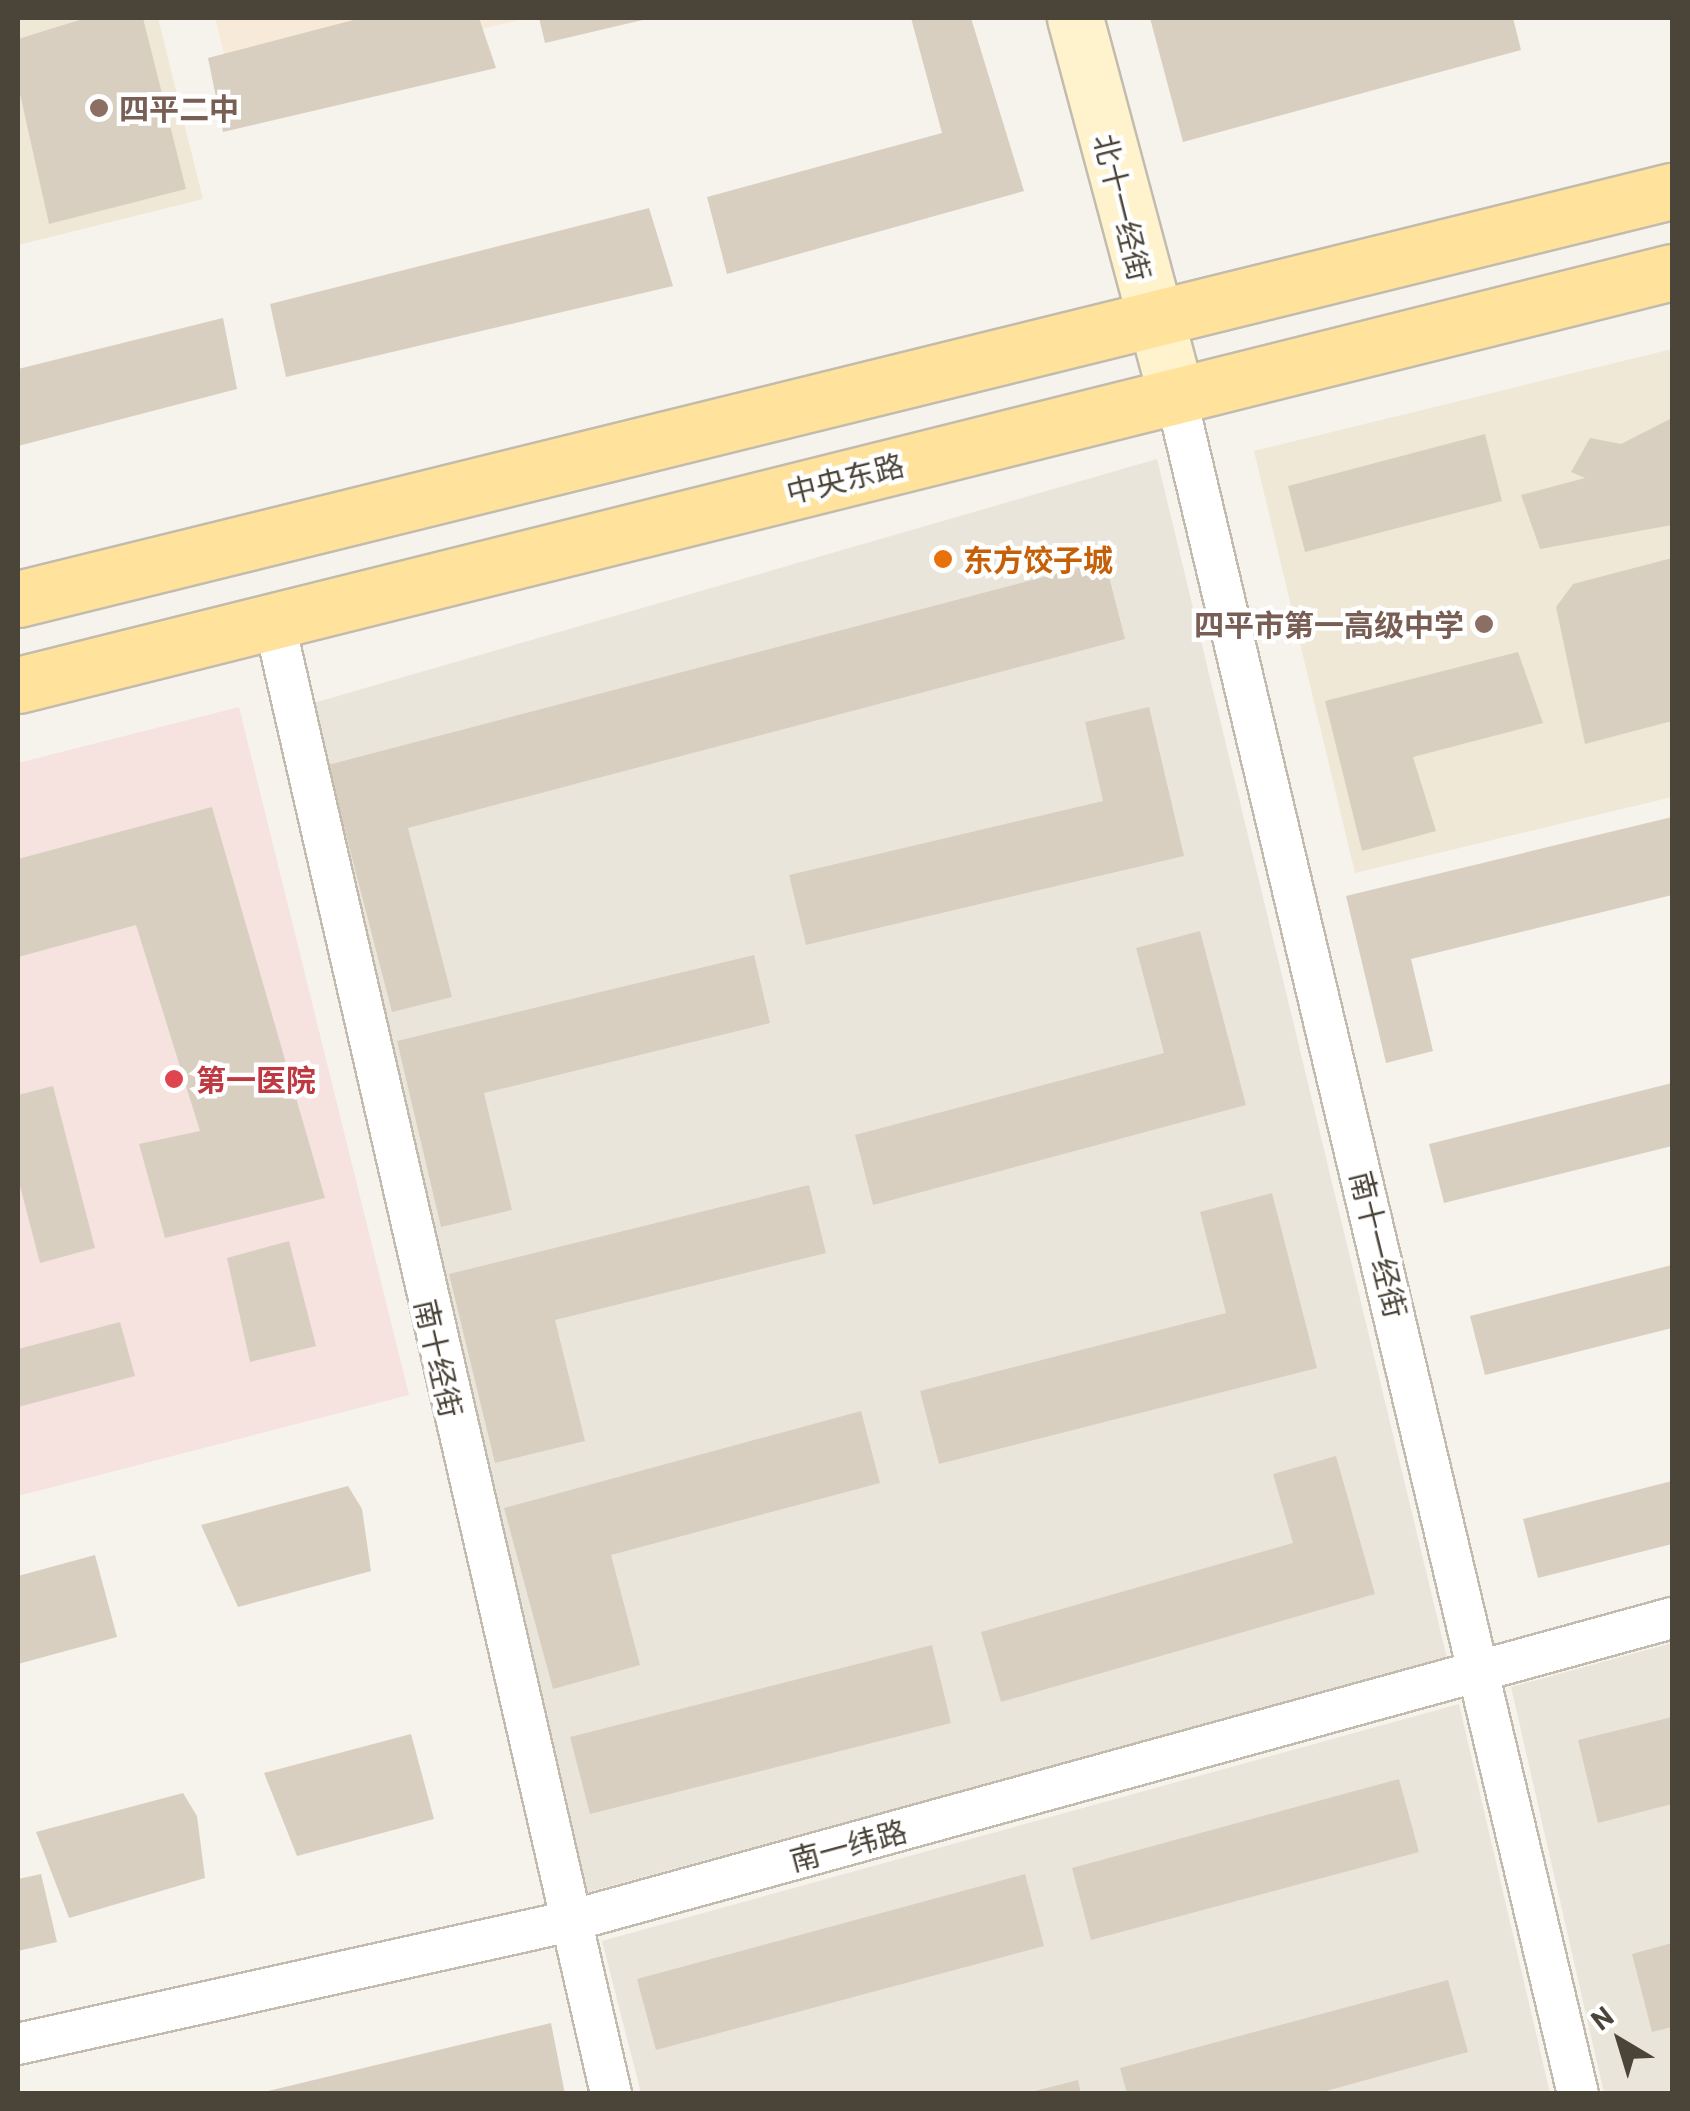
<!DOCTYPE html>
<html>
<head>
<meta charset="utf-8">
<style>
	body { margin:0 }
	#map { position:relative; width:1690px; height:2111px; overflow:hidden; background:#f6f3ec; font-family:Barlow,"Noto Sans SC",sans-serif }
	div>[style] { position:absolute }
	[style*='--x'] { left:calc(var(--x)*1px); top:calc(var(--y)*1px); width:calc(var(--w)*1px); rotate:calc(var(--a)*1deg) }
	.residential>* { inset:0; background:#eae5da }
	.commercial>* { inset:0; background:#f7ead8 }
	.education>* { inset:0; background:#efe8d6 }
	.medical>* { inset:0; background:#f6e3e0 }
	.building>* { inset:0; background:#d8cfc1 }
	.roads { filter:drop-shadow(2px 0 #c2bbae) drop-shadow(-2px 0 #c2bbae) drop-shadow(0 2px #c2bbae) drop-shadow(0 -2px #c2bbae) }
	.street>* { height:40px; margin:-20px; padding:0 20px; transform-origin:20px; border-radius:20px; background:#fff }
	.secondary>* { height:55px; margin:-27.5px; padding:0 27.5px; transform-origin:27.5px; border-radius:27.5px; background:#fff3cd }
	.primary>* { height:55px; margin:-27.5px; padding:0 27.5px; transform-origin:27.5px; border-radius:27.5px; background:#ffe39c }
	.dots>* { width:28px; height:28px; translate:-50% -50%; box-sizing:border-box; border:5px solid #fff; border-radius:50% }
	span { translate:-50% -50%; white-space:nowrap; text-align:center; line-height:1.15; -webkit-text-stroke:9px #fff; paint-order:stroke }
	.education-label { font-size:30px; color:#785e54; font-weight:700 }
	.left { translate:0 -50%; text-align:left }
	.right { translate:-100% -50%; text-align:right }
	.street-label { font-size:30px; color:#4b4439 }
	.food-label { font-size:30px; color:#c56008; font-weight:700 }
	.health-label { font-size:30px; color:#be3a42; font-weight:700 }
	.frame { position:absolute; inset:0; border:20px solid #4b4439; pointer-events:none }
	.north { position:absolute; left:1570px; top:1991px; width:100px; height:100px; -webkit-text-stroke:8px #fff; paint-order:stroke; rotate:322deg; font-size:28px; font-weight:700; line-height:40px; text-align:center; color:#4b4439 }
	.north::after { content:''; display:block; margin:auto; width:35px; height:45px; background:#4b4439; clip-path:polygon(50% 0,100% 100%,50% 72%,0 100%) }
</style>
</head>
<body>
<div id="map">
	<div class="residential">
		<i style="clip-path:polygon(1157px 459px,1447px 1658px,581px 1894px,310px 704px)"></i>
		<i style="clip-path:polygon(1672px 1643px,1672px 2093px,1604px 2093px,1511px 1687px)"></i>
		<i style="clip-path:polygon(1459px 1704px,1550px 2093px,641px 2093px,602px 1941px)"></i>
	</div>
	<div class="commercial">
		<i style="clip-path:polygon(215px 18px,528px 18px,233px 88px)"></i>
	</div>
	<div class="education">
		<i style="clip-path:polygon(18px 18px,158px 18px,203px 199px,18px 245px)"></i>
		<i style="clip-path:polygon(1672px 349px,1672px 797px,1355px 873px,1254px 451px)"></i>
	</div>
	<div class="medical">
		<i style="clip-path:polygon(239px 707px,409px 1395px,18px 1496px,18px 763px)"></i>
	</div>
	<div class="building">
		<i style="clip-path:polygon(86px 18px,143px 18px,186px 189px,49px 224px,18px 85px,18px 39px)"></i>
		<i style="clip-path:polygon(361px 18px,479px 18px,496px 68px,223px 132px,208px 58px)"></i>
		<i style="clip-path:polygon(539px 18px,647px 18px,647px 19px,545px 43px)"></i>
		<i style="clip-path:polygon(911px 18px,971px 18px,1024px 191px,727px 274px,707px 197px,942px 133px)"></i>
		<i style="clip-path:polygon(1150px 18px,1513px 18px,1521px 50px,1183px 142px)"></i>
		<i style="clip-path:polygon(649px 208px,673px 286px,286px 377px,270px 304px)"></i>
		<i style="clip-path:polygon(223px 318px,237px 389px,18px 446px,18px 369px)"></i>
		<i style="clip-path:polygon(1672px 418px,1672px 525px,1540px 549px,1521px 495px,1585px 478px,1571px 472px,1590px 438px,1621px 444px)"></i>
		<i style="clip-path:polygon(1485px 434px,1502px 501px,1305px 552px,1288px 486px)"></i>
		<i style="clip-path:polygon(1672px 558px,1672px 721px,1585px 744px,1556px 607px,1573px 584px)"></i>
		<i style="clip-path:polygon(1105px 561px,1125px 639px,408px 828px,452px 997px,392px 1012px,328px 765px)"></i>
		<i style="clip-path:polygon(1518px 652px,1543px 723px,1413px 757px,1436px 831px,1362px 851px,1325px 701px)"></i>
		<i style="clip-path:polygon(1149px 707px,1184px 856px,806px 945px,789px 875px,1103px 801px,1085px 722px)"></i>
		<i style="clip-path:polygon(212px 807px,325px 1198px,165px 1238px,139px 1144px,200px 1131px,136px 925px,18px 957px,18px 859px)"></i>
		<i style="clip-path:polygon(1672px 817px,1672px 895px,1411px 959px,1433px 1051px,1386px 1063px,1346px 896px)"></i>
		<i style="clip-path:polygon(1200px 931px,1246px 1105px,873px 1205px,855px 1135px,1164px 1053px,1136px 948px)"></i>
		<i style="clip-path:polygon(754px 955px,770px 1023px,484px 1093px,512px 1210px,441px 1227px,397px 1041px)"></i>
		<i style="clip-path:polygon(1672px 1083px,1672px 1146px,1444px 1203px,1429px 1144px)"></i>
		<i style="clip-path:polygon(53px 1086px,95px 1248px,40px 1263px,18px 1178px,18px 1095px)"></i>
		<i style="clip-path:polygon(809px 1185px,826px 1253px,555px 1320px,585px 1441px,495px 1463px,449px 1274px)"></i>
		<i style="clip-path:polygon(1272px 1193px,1317px 1368px,939px 1464px,920px 1391px,1226px 1313px,1200px 1212px)"></i>
		<i style="clip-path:polygon(289px 1241px,316px 1346px,250px 1362px,227px 1258px)"></i>
		<i style="clip-path:polygon(1672px 1265px,1672px 1328px,1485px 1375px,1470px 1316px)"></i>
		<i style="clip-path:polygon(120px 1322px,135px 1376px,18px 1407px,18px 1349px)"></i>
		<i style="clip-path:polygon(861px 1411px,880px 1483px,611px 1555px,640px 1665px,553px 1689px,504px 1508px)"></i>
		<i style="clip-path:polygon(1336px 1456px,1375px 1594px,1001px 1702px,981px 1632px,1293px 1543px,1273px 1474px)"></i>
		<i style="clip-path:polygon(1672px 1481px,1672px 1544px,1538px 1578px,1523px 1519px)"></i>
		<i style="clip-path:polygon(348px 1486px,362px 1509px,371px 1571px,238px 1607px,201px 1525px)"></i>
		<i style="clip-path:polygon(95px 1555px,117px 1637px,18px 1664px,18px 1576px)"></i>
		<i style="clip-path:polygon(932px 1645px,951px 1723px,590px 1814px,570px 1737px)"></i>
		<i style="clip-path:polygon(1672px 1717px,1672px 1804px,1598px 1823px,1578px 1740px)"></i>
		<i style="clip-path:polygon(411px 1734px,434px 1819px,297px 1856px,264px 1773px)"></i>
		<i style="clip-path:polygon(1399px 1779px,1419px 1852px,1091px 1940px,1072px 1868px)"></i>
		<i style="clip-path:polygon(183px 1793px,197px 1816px,205px 1878px,69px 1918px,36px 1832px)"></i>
		<i style="clip-path:polygon(41px 1874px,57px 1942px,18px 1951px,18px 1879px)"></i>
		<i style="clip-path:polygon(1025px 1874px,1044px 1946px,656px 2050px,637px 1979px)"></i>
		<i style="clip-path:polygon(1672px 1943px,1672px 2027px,1652px 2032px,1632px 1954px)"></i>
		<i style="clip-path:polygon(1448px 1980px,1468px 2052px,1315px 2094px,1127px 2094px,1120px 2068px)"></i>
		<i style="clip-path:polygon(551px 2023px,565px 2094px,264px 2094px,264px 2092px)"></i>
		<i style="clip-path:polygon(1078px 2080px,1081px 2094px,1032px 2094px,1031px 2092px)"></i>
	</div>
	<div class="roads">
		<div class="street">
			<i style="--x:1176;--y:396;--w:1745;--a:76.68"></i>
			<i style="--x:274;--y:621;--w:1511;--a:77.11"></i>
			<i style="--x:18;--y:2044;--w:561;--a:-12.55"></i>
			<i style="--x:566;--y:1922;--w:1147;--a:-15.37"></i>
		</div>
		<div class="secondary">
			<i style="--x:1075;--y:18;--w:391;--a:75"></i>
		</div>
		<div class="primary">
			<i style="--x:18;--y:599;--w:1704;--a:-13.86"></i>
			<i style="--x:18;--y:685;--w:1705;--a:-14.02"></i>
		</div>
	</div>
	<div class="dots">
		<i style="left:99px;top:108px;background:#8d6e63"></i>
		<i style="left:943px;top:559px;background:#e8710a"></i>
		<i style="left:1484px;top:624px;background:#8d6e63"></i>
		<i style="left:174px;top:1079px;background:#e0444e"></i>
	</div>
	<div class="education-label">
		<span class="left" style="left:119px;top:108px">四平二中</span>
		<span class="right" style="left:1464px;top:624px">四平市第一高级中学</span>
	</div>
	<div class="street-label">
		<span style="left:1123px;top:207px;rotate:76deg">北十一经街</span>
		<span style="left:845px;top:478px;rotate:-14deg">中央东路</span>
		<span style="left:1379px;top:1244px;rotate:76deg">南十一经街</span>
		<span style="left:439px;top:1358px;rotate:77deg">南十经街</span>
		<span style="left:848px;top:1845px;rotate:-15deg">南一纬路</span>
	</div>
	<div class="food-label">
		<span class="left" style="left:963px;top:559px">东方饺子城</span>
	</div>
	<div class="health-label">
		<span class="left" style="left:196px;top:1079px">第一医院</span>
	</div>
	<div class="frame"></div>
	<div class="north">N</div>
</div>
</body>
</html>
